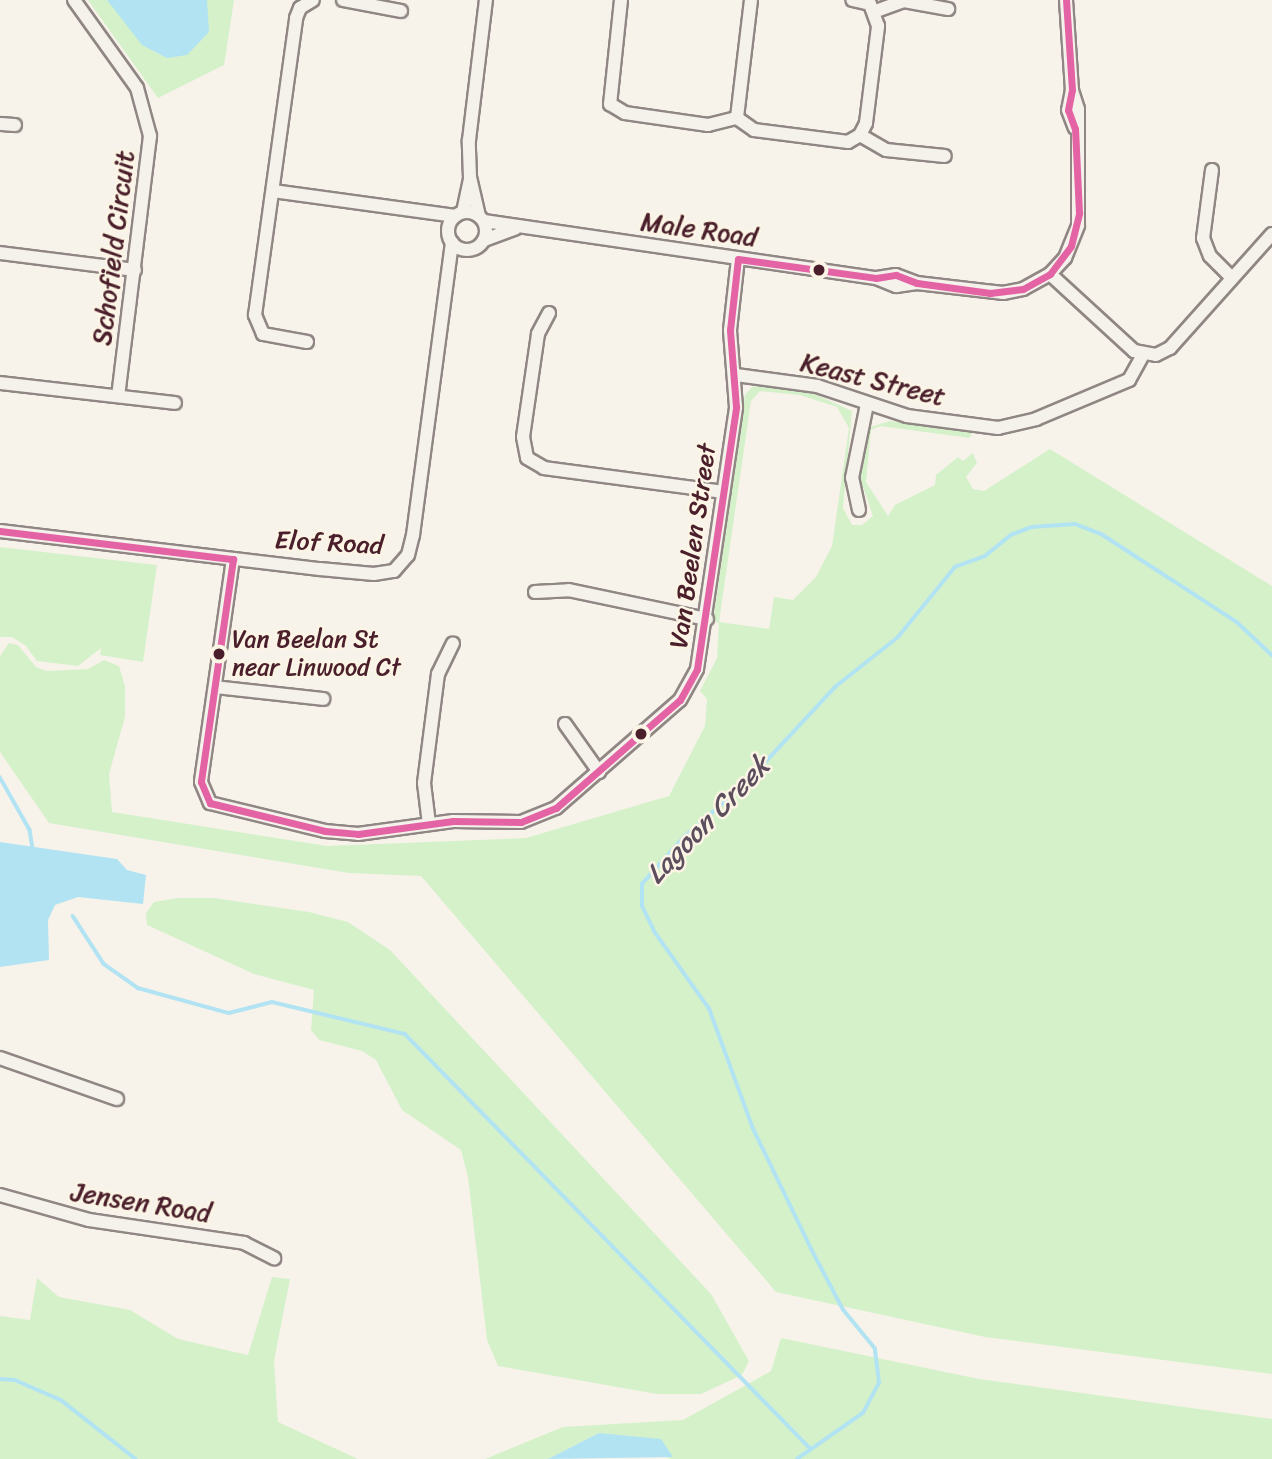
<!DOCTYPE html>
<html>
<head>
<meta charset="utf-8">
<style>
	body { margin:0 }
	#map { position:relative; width:1272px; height:1459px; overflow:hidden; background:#f7f3ea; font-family:Sriracha,sans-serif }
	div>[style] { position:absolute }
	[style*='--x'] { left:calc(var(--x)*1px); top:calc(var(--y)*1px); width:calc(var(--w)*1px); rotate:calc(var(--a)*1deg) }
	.green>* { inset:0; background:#d5f1ca }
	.water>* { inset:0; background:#b2e3f3 }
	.stream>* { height:3.5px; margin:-1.75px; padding:0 1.75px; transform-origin:1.75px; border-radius:1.75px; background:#b2e3f3 }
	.roads { filter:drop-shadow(2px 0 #908684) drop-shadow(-2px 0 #908684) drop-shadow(0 2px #908684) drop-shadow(0 -2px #908684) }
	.minor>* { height:12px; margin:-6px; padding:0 6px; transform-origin:6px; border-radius:6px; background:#f5f2ec }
	.minor>.ring { margin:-6px; padding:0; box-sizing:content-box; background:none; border:12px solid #f5f2ec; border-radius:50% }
	.bus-1>* { height:7px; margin:-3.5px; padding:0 3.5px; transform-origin:3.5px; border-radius:3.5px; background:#e463a4 }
	.dots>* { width:19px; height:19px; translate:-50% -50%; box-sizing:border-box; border:4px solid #fcf5e5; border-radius:50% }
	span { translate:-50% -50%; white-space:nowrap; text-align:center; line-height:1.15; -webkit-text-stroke:5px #fcf5e5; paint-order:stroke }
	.bus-label { font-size:24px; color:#4a1f2b }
	.left { translate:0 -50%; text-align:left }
	.street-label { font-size:26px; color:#4a1f2b }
	.water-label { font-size:28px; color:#5d4e5e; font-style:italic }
</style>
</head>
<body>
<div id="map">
	<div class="green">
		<i style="clip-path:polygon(88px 0,234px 0,224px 65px,158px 98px)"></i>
		<i style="clip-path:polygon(evenodd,763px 385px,810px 392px,852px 411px,843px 508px,852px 525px,862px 525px,873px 516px,859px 475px,868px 428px,889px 421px,972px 433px,970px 438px,880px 426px,871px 430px,866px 482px,888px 516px,895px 505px,935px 485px,936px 475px,958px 457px,963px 461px,973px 453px,977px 463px,966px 477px,973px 489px,984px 491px,1050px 449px,1272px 586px,1272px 1374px,985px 1337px,776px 1292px,421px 876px,349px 873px,49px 823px,0 752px,0 656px,9px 643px,18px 645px,36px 667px,46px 671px,88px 669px,104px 660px,119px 666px,125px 686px,125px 717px,109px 774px,112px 812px,327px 846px,526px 838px,669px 796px,705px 726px,707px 699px,700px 691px,717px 658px,719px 623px,713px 621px,745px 395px,752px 387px,763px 385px,760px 391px,800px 395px,837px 407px,849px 428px,832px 546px,816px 577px,793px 600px,774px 597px,769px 629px,719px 622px,751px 401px,760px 391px)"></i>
		<i style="clip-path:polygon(0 547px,157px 565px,143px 662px,100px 655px,101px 648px,78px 666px,37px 661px,26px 646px,12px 637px,0 637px)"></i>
		<i style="clip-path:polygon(178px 898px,214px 898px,309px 912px,348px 922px,390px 950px,711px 1294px,749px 1361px,742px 1375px,701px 1394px,657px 1394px,498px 1366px,487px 1340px,468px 1177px,461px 1150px,402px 1110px,376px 1060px,362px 1051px,319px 1040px,311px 1030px,314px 990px,254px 974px,147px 925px,146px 913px,154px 902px)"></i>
		<i style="clip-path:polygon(272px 1277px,290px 1279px,274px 1361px,278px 1422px,358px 1459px,0 1459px,0 1316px,30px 1320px,37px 1278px,59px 1297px,130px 1310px,178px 1339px,248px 1355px)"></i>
		<i style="clip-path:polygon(781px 1338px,979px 1379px,1272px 1419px,1272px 1459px,671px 1459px,599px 1433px,548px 1459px,485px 1459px,563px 1427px,683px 1420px,771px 1371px)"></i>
	</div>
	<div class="water">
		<i style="clip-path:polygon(107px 0,207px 0,209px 32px,187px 55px,167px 58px,142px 45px)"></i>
		<i style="clip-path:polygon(0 842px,117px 859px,127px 870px,146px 875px,143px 904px,78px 897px,55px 905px,48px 920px,49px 960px,0 967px)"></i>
		<i style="clip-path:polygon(599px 1433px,661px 1439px,673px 1457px,548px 1459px)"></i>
	</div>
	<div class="stream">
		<i style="--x:0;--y:777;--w:61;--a:60.5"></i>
		<i style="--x:30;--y:830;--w:20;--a:81"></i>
		<i style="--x:73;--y:916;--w:57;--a:57.1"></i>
		<i style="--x:104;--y:964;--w:42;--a:35.2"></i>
		<i style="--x:138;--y:988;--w:94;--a:15.4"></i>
		<i style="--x:229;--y:1013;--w:44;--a:-14.3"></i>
		<i style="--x:272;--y:1002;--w:137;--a:13.5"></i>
		<i style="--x:405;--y:1034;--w:581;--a:45.63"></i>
		<i style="--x:0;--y:1379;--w:15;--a:4"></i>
		<i style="--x:15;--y:1380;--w:50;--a:23.5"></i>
		<i style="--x:61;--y:1400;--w:95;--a:38.2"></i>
		<i style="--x:797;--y:1459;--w:80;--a:-34.9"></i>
		<i style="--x:863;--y:1413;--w:34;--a:-62"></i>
		<i style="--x:879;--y:1383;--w:34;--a:-97"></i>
		<i style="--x:875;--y:1349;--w:50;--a:-129.4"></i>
		<i style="--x:843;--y:1310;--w:67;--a:-117.7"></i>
		<i style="--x:812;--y:1251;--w:136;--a:-115.8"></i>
		<i style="--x:753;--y:1129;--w:128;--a:-110.1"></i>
		<i style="--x:709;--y:1009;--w:93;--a:-125.4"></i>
		<i style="--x:655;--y:933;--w:30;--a:-116"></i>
		<i style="--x:642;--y:906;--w:22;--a:-90"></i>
		<i style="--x:642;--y:884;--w:64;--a:-48.1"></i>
		<i style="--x:685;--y:836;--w:79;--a:-40.9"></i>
		<i style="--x:745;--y:784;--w:132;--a:-47.1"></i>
		<i style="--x:835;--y:687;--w:80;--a:-38.4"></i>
		<i style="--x:898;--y:637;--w:90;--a:-50.8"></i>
		<i style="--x:955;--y:567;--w:32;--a:-20"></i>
		<i style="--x:985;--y:556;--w:33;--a:-39"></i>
		<i style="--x:1011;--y:535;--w:22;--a:-21"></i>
		<i style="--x:1032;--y:527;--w:43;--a:-4"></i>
		<i style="--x:1075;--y:524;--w:30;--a:21"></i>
		<i style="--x:1103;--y:535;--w:160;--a:33"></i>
		<i style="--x:1237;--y:622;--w:48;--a:43.3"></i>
	</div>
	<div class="roads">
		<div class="minor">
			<i style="--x:74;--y:0;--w:108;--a:54.4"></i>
			<i style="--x:137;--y:88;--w:50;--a:74.8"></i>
			<i style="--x:150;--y:136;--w:262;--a:97"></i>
			<i style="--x:343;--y:0;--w:59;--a:10.7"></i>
			<i style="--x:621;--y:0;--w:105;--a:96"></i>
			<i style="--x:610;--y:104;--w:17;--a:31"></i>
			<i style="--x:625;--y:113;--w:84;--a:8.2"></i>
			<i style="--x:708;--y:125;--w:30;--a:-14"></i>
			<i style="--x:751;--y:0;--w:119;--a:96.8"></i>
			<i style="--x:737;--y:118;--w:21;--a:35"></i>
			<i style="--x:754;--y:130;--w:95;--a:7.3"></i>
			<i style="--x:848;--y:142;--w:14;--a:-30"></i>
			<i style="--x:860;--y:135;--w:13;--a:-63"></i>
			<i style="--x:866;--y:123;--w:98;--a:-82.9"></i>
			<i style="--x:878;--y:26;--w:23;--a:-110"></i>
			<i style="--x:870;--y:4;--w:18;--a:-167"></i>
			<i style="--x:1066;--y:0;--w:90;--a:86.2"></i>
			<i style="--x:1072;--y:90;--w:20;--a:101"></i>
			<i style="--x:1068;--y:110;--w:19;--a:69"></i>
			<i style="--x:876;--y:11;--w:30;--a:-20"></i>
			<i style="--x:904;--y:1;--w:45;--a:10.3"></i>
			<i style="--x:0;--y:124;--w:15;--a:4"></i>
			<i style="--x:860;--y:135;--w:30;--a:30"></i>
			<i style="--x:886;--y:150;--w:59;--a:5.8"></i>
			<i style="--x:1212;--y:170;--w:69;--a:97.5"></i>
			<i style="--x:1203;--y:238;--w:19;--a:69"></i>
			<i style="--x:1210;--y:256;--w:28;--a:45"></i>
			<i style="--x:273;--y:191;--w:184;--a:7.8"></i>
			<i class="ring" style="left:448px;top:212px;width:26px;height:26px"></i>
			<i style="--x:463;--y:212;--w:34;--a:-78"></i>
			<i style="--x:479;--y:216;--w:39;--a:-103"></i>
			<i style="--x:470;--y:178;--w:38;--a:-92"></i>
			<i style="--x:469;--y:140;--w:141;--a:-83.1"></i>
			<i style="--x:484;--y:221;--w:396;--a:8.3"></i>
			<i style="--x:876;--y:278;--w:22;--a:22"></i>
			<i style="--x:896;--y:286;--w:21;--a:-8"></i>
			<i style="--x:484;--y:240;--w:33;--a:-20"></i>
			<i style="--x:0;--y:253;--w:136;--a:7.2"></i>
			<i style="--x:1050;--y:274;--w:114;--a:42.5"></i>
			<i style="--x:1134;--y:351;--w:22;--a:10"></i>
			<i style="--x:1156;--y:355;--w:16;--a:-27"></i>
			<i style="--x:1170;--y:348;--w:153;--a:-48.2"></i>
			<i style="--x:877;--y:278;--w:19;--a:-9"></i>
			<i style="--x:896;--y:275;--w:22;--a:21"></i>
			<i style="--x:917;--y:283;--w:87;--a:6.6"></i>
			<i style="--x:1003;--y:293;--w:20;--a:-11"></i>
			<i style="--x:1023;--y:289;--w:31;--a:-29"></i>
			<i style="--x:1050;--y:274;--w:22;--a:-47"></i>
			<i style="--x:1065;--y:258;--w:35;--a:-68"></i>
			<i style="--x:1078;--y:225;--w:116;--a:-90"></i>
			<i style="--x:1078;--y:109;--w:20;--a:-108"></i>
			<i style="--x:549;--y:313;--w:24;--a:118"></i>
			<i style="--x:538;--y:334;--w:104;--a:98.3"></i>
			<i style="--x:523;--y:437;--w:21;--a:79"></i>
			<i style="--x:527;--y:458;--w:20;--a:30"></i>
			<i style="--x:544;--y:468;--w:181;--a:7.6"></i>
			<i style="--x:307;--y:342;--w:45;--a:-169.7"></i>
			<i style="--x:263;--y:334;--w:21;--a:-113"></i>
			<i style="--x:255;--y:315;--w:300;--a:-82.1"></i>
			<i style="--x:296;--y:18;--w:11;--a:-68"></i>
			<i style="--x:300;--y:8;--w:15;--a:-32"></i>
			<i style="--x:736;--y:375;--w:82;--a:7.7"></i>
			<i style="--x:817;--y:386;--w:95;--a:18.4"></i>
			<i style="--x:907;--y:416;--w:92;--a:7.5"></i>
			<i style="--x:998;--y:428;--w:39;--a:-13"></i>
			<i style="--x:1036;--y:419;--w:101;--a:-22.8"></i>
			<i style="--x:1129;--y:380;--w:29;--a:-61"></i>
			<i style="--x:0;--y:383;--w:176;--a:6.5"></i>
			<i style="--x:859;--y:510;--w:33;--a:-102"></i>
			<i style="--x:852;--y:478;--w:76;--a:-78.5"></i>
			<i style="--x:0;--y:531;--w:322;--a:6.8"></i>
			<i style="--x:320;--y:569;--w:54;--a:5.3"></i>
			<i style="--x:374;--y:574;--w:20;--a:-9"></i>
			<i style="--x:394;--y:571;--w:21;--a:-49"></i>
			<i style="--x:408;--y:555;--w:21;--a:-76"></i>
			<i style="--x:413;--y:535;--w:295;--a:-82.4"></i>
			<i style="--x:233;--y:559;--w:225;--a:98.2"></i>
			<i style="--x:201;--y:782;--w:23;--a:67"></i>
			<i style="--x:210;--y:803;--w:118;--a:13.7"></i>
			<i style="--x:325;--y:831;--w:33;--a:5"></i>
			<i style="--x:358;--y:834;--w:96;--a:-7.8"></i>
			<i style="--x:453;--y:821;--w:68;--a:0.8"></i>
			<i style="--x:521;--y:822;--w:38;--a:-22"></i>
			<i style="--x:556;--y:808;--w:164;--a:-41.1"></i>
			<i style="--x:680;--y:700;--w:35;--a:-61"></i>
			<i style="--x:697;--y:669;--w:265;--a:-81.5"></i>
			<i style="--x:736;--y:407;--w:77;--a:-94.5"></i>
			<i style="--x:730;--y:330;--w:71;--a:-83.6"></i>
			<i style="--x:535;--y:592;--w:34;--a:-3"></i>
			<i style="--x:569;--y:590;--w:141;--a:11.9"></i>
			<i style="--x:215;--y:687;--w:109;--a:6.3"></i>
			<i style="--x:565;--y:724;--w:59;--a:54.7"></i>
			<i style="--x:429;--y:824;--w:41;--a:-97"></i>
			<i style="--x:424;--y:783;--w:110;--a:-82.7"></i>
			<i style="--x:438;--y:674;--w:34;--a:-64"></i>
			<i style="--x:0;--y:1058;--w:124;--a:19.3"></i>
			<i style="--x:0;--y:1195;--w:92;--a:15.7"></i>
			<i style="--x:89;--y:1220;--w:157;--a:8.4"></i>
			<i style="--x:244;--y:1243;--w:34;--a:27"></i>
		</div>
	</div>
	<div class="bus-1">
		<i style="--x:0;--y:531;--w:235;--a:6.9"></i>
		<i style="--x:233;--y:559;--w:225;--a:98.2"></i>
		<i style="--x:201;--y:782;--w:23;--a:67"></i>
		<i style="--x:210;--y:803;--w:118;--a:13.7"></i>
		<i style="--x:325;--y:831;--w:33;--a:5"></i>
		<i style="--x:358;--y:834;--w:96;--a:-7.8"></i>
		<i style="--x:453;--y:821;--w:68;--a:0.8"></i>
		<i style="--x:521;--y:822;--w:38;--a:-22"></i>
		<i style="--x:556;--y:808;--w:164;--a:-41.1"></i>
		<i style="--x:680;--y:700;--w:35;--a:-61"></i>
		<i style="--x:697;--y:669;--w:265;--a:-81.5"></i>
		<i style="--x:736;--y:407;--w:77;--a:-94.5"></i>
		<i style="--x:730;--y:330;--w:71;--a:-83.6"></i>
		<i style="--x:738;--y:259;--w:139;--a:7.8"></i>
		<i style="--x:876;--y:278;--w:20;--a:-9"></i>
		<i style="--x:896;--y:275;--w:22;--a:21"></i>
		<i style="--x:917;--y:283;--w:74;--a:7.8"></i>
		<i style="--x:990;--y:293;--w:33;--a:-7"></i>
		<i style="--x:1023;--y:289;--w:31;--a:-29"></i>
		<i style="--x:1050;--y:274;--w:35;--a:-53"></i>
		<i style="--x:1071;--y:246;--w:34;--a:-76"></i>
		<i style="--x:1079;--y:213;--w:84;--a:-92.7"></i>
		<i style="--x:1075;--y:129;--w:20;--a:-110"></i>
		<i style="--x:1068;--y:110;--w:20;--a:-79"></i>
		<i style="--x:1072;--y:90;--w:90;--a:-93.8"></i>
	</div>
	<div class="dots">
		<i style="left:819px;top:270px;background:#4a1f2b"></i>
		<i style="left:219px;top:654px;background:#4a1f2b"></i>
		<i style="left:641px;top:734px;background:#4a1f2b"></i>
	</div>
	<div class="bus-label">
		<span class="left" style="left:232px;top:654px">Van Beelan St<br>near Linwood Ct</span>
	</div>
	<div class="street-label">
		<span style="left:699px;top:230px;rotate:8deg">Male Road</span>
		<span style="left:114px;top:248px;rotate:-83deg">Schofield Circuit</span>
		<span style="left:873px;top:380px;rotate:14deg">Keast Street</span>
		<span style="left:329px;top:543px;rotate:3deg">Elof Road</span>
		<span style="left:693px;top:546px;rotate:-82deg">Van Beelen Street</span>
		<span style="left:141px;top:1203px;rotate:9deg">Jensen Road</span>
	</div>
	<div class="water-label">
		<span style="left:708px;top:820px;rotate:-46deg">Lagoon Creek</span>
	</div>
</div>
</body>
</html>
